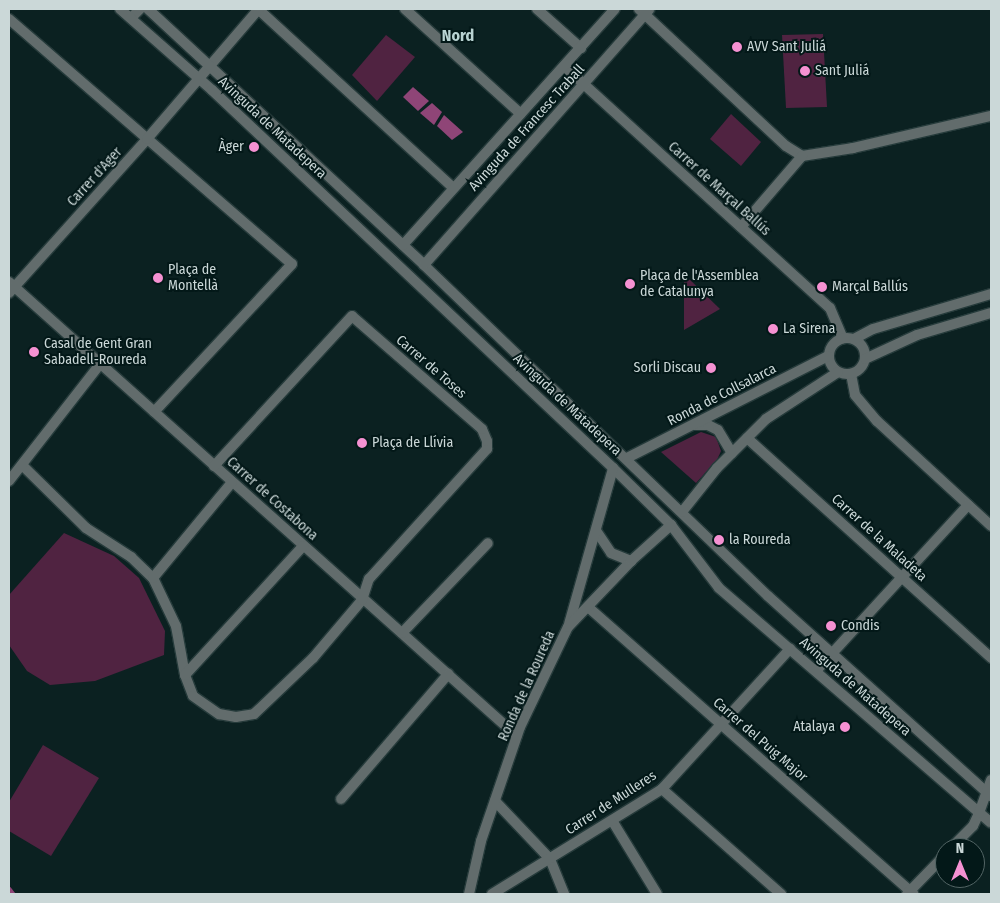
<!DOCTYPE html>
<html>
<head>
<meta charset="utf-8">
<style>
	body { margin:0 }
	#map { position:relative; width:1000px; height:903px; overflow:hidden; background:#0b2121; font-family:"Fira Sans Condensed",sans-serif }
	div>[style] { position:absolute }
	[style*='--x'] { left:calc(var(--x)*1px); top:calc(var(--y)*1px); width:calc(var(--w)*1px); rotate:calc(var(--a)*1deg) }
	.green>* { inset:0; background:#502341 }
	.water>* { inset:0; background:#8f4577 }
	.stream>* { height:4.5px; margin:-2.25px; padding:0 2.25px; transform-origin:2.25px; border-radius:2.25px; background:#8f4577 }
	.roads { filter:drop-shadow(1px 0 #263b3b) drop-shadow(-1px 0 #263b3b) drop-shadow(0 1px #263b3b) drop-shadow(0 -1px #263b3b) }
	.minor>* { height:10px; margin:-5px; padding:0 5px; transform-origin:5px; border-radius:5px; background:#626c6c }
	.tertiary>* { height:10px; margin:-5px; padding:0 5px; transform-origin:5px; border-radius:5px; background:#626c6c }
	.tertiary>.ring { margin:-5px; padding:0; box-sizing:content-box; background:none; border:10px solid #626c6c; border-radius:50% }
	.dots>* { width:14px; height:14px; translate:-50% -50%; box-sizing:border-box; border:2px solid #031818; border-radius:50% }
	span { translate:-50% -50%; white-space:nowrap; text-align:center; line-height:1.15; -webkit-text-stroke:4px #031818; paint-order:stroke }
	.poi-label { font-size:14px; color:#cbd8d8 }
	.left { translate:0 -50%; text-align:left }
	.right { translate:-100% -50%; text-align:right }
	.street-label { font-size:14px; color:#cbd8d8 }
	.quarter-label { font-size:16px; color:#b9d3d2; font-weight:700 }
	.frame { position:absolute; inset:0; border:10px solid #cbd8d8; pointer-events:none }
	.north { position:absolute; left:935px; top:838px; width:50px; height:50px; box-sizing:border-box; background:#031818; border:1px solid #536565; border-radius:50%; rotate:0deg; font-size:14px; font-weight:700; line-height:20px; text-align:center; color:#cbd8d8 }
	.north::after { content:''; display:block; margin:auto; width:18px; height:22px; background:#f591d2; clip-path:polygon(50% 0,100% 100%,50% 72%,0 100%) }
</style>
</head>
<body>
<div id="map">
	<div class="green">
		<i style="clip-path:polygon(823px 34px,827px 107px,786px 108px,782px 35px)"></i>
		<i style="clip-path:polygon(386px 35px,415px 57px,377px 101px,352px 75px)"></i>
		<i style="clip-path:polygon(731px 114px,761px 142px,741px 166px,710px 139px)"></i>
		<i style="clip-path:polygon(684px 274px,720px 309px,684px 330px)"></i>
		<i style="clip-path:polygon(701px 432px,716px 437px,721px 451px,717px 460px,696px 483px,661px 452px)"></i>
		<i style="clip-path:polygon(64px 533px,114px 556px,139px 578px,165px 631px,164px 655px,95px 681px,50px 685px,27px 671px,9px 645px,9px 595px)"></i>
		<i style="clip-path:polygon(43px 745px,99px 778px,51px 856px,9px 831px,9px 802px)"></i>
	</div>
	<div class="water">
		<i style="clip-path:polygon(413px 87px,429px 101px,418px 111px,403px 97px)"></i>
		<i style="clip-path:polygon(432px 103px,442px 112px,434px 125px,420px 113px)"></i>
		<i style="clip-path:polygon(444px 115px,463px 132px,452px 140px,437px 126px)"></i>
	</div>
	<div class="stream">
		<i style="--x:9;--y:889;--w:6;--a:51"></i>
	</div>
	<div class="roads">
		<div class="minor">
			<i style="--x:258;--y:9;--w:263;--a:42.5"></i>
			<i style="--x:405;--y:9;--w:156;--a:42.2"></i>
			<i style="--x:537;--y:9;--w:59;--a:41.6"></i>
			<i style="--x:639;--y:9;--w:201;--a:43"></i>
			<i style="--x:786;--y:146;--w:19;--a:32"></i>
			<i style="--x:131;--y:18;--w:13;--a:-45"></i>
			<i style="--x:9;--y:19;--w:374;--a:40.9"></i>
			<i style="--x:292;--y:264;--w:202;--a:133"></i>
			<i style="--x:565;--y:67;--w:358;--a:42.3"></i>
			<i style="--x:830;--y:308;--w:33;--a:67"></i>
			<i style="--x:802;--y:156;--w:52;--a:-8.9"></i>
			<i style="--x:853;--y:148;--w:142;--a:-13.1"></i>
			<i style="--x:741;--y:227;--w:94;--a:-49.3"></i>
			<i style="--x:9;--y:282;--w:681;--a:41.79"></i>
			<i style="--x:9;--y:293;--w:207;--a:-48.1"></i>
			<i style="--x:147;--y:139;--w:172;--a:-49.3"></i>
			<i style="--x:851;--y:374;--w:21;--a:79"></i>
			<i style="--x:855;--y:395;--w:34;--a:50"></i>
			<i style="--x:877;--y:421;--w:155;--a:42.6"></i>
			<i style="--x:747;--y:438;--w:329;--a:42"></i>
			<i style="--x:22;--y:465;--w:90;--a:44.5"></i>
			<i style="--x:86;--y:528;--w:54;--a:32.8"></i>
			<i style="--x:131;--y:557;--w:30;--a:44"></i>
			<i style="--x:153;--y:578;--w:53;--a:64.4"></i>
			<i style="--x:176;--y:626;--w:50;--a:79.6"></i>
			<i style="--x:185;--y:675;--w:22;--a:69"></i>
			<i style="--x:193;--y:696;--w:32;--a:35"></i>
			<i style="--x:219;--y:714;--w:17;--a:10"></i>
			<i style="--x:236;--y:717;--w:18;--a:-9"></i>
			<i style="--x:254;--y:714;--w:81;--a:-43.5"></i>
			<i style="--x:313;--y:658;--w:76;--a:-49.8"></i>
			<i style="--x:362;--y:600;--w:22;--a:-72"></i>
			<i style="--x:369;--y:579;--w:176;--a:-47.8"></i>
			<i style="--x:487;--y:449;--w:8;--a:-90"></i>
			<i style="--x:487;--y:441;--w:13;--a:-113"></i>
			<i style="--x:482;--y:429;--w:172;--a:-139"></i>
			<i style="--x:352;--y:316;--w:204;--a:132.6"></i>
			<i style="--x:9;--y:481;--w:148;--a:-52.1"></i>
			<i style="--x:153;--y:578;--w:124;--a:-50.5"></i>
			<i style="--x:588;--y:607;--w:434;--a:41.4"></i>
			<i style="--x:402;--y:633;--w:124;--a:-46.3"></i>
			<i style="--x:816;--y:671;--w:225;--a:-47.5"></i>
			<i style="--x:185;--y:675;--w:175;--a:-47.5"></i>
			<i style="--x:662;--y:789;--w:159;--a:41.4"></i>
			<i style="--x:341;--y:799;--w:165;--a:-49.4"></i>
			<i style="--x:495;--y:801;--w:80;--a:46.5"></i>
			<i style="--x:550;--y:859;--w:38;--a:68"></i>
			<i style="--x:613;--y:822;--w:84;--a:58.6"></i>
			<i style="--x:951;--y:848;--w:31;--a:-45"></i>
			<i style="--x:973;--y:826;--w:14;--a:-65"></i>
			<i style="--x:492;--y:894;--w:200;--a:-31.7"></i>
			<i style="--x:662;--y:789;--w:190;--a:-47.6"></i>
			<i style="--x:907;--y:894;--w:54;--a:-45.7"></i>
		</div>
		<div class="tertiary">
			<i style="--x:120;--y:9;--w:123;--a:41.4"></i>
			<i style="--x:212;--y:90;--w:551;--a:43.31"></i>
			<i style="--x:613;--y:468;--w:81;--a:44.5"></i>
			<i style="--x:671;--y:525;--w:79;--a:52.7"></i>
			<i style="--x:719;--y:588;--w:359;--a:40.8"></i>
			<i style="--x:148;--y:9;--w:376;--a:42.8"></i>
			<i style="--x:424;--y:265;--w:477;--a:43.9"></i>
			<i style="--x:768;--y:596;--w:300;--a:41.9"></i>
			<i style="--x:403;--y:245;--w:317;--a:-48.1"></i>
			<i style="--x:424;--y:265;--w:341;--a:-48.6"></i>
			<i class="ring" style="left:829px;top:338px;width:26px;height:26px"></i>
			<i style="--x:854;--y:339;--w:21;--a:-28"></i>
			<i style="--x:873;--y:329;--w:123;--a:-16.5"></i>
			<i style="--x:865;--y:359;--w:57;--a:-24.8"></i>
			<i style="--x:917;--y:335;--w:77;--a:-16.6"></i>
			<i style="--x:694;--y:425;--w:14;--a:0"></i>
			<i style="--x:708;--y:425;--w:11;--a:27"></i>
			<i style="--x:718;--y:430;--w:27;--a:59"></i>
			<i style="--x:627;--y:458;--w:225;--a:-26.9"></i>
			<i style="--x:682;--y:512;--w:56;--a:-51.5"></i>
			<i style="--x:717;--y:468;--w:69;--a:-45"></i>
			<i style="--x:766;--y:419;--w:86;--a:-33.1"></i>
			<i style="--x:597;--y:532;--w:25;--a:56"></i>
			<i style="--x:611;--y:553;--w:22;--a:22"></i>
			<i style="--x:569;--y:624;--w:162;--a:-74.2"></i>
			<i style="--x:979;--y:813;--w:35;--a:-70"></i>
			<i style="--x:469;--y:894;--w:54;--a:-77.2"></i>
			<i style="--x:481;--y:841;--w:120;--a:-71.1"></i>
			<i style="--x:520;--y:727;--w:111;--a:-64.4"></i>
			<i style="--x:568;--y:627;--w:91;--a:-46.3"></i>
			<i style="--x:631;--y:561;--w:54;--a:-42"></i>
		</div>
	</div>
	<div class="dots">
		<i style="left:737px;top:47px;background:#f591d2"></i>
		<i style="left:805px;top:71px;background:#f591d2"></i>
		<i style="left:254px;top:147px;background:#f591d2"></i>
		<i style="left:158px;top:278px;background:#f591d2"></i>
		<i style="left:630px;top:284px;background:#f591d2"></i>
		<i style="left:822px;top:287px;background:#f591d2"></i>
		<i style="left:773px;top:329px;background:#f591d2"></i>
		<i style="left:34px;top:352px;background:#f591d2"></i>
		<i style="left:711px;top:368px;background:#f591d2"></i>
		<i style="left:362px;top:443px;background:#f591d2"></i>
		<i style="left:719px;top:540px;background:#f591d2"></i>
		<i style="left:831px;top:626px;background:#f591d2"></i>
		<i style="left:845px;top:727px;background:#f591d2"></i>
	</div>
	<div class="poi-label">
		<span class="left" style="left:747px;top:47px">AVV Sant Juliá</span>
		<span class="left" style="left:815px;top:71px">Sant Juliá</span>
		<span class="right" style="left:244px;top:147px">Àger</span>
		<span class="left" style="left:168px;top:278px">Plaça de<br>Montellà</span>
		<span class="left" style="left:640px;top:284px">Plaça de l'Assemblea<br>de Catalunya</span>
		<span class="left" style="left:832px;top:287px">Marçal Ballús</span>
		<span class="left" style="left:783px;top:329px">La Sirena</span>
		<span class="left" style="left:44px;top:352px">Casal de Gent Gran<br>Sabadell-Roureda</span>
		<span class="right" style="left:701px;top:368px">Sorli Discau</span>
		<span class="left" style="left:372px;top:443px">Plaça de Llívia</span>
		<span class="left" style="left:729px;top:540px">la Roureda</span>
		<span class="left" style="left:841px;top:626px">Condis</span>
		<span class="right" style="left:835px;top:727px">Atalaya</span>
	</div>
	<div class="street-label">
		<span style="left:272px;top:128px;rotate:43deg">Avinguda de Matadepera</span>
		<span style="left:527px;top:128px;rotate:-48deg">Avinguda de Francesc Traball</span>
		<span style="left:95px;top:177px;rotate:-48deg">Carrer d'Ager</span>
		<span style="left:719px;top:189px;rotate:42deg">Carrer de Marçal Ballús</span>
		<span style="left:431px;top:367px;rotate:41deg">Carrer de Toses</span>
		<span style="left:722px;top:395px;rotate:-27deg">Ronda de Collsalarca</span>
		<span style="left:567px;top:405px;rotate:43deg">Avinguda de Matadepera</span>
		<span style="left:272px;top:499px;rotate:42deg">Carrer de Costabona</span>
		<span style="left:879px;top:538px;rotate:42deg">Carrer de la Maladeta</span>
		<span style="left:527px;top:686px;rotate:-66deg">Ronda de la Roureda</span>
		<span style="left:855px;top:687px;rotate:41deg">Avinguda de Matadepera</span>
		<span style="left:760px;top:740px;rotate:41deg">Carrer del Puig Major</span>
		<span style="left:611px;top:803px;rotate:-33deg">Carrer de Mulleres</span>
	</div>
	<div class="quarter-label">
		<span style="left:458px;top:36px">Nord</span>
	</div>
	<div class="frame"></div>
	<div class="north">N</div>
</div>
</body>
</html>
